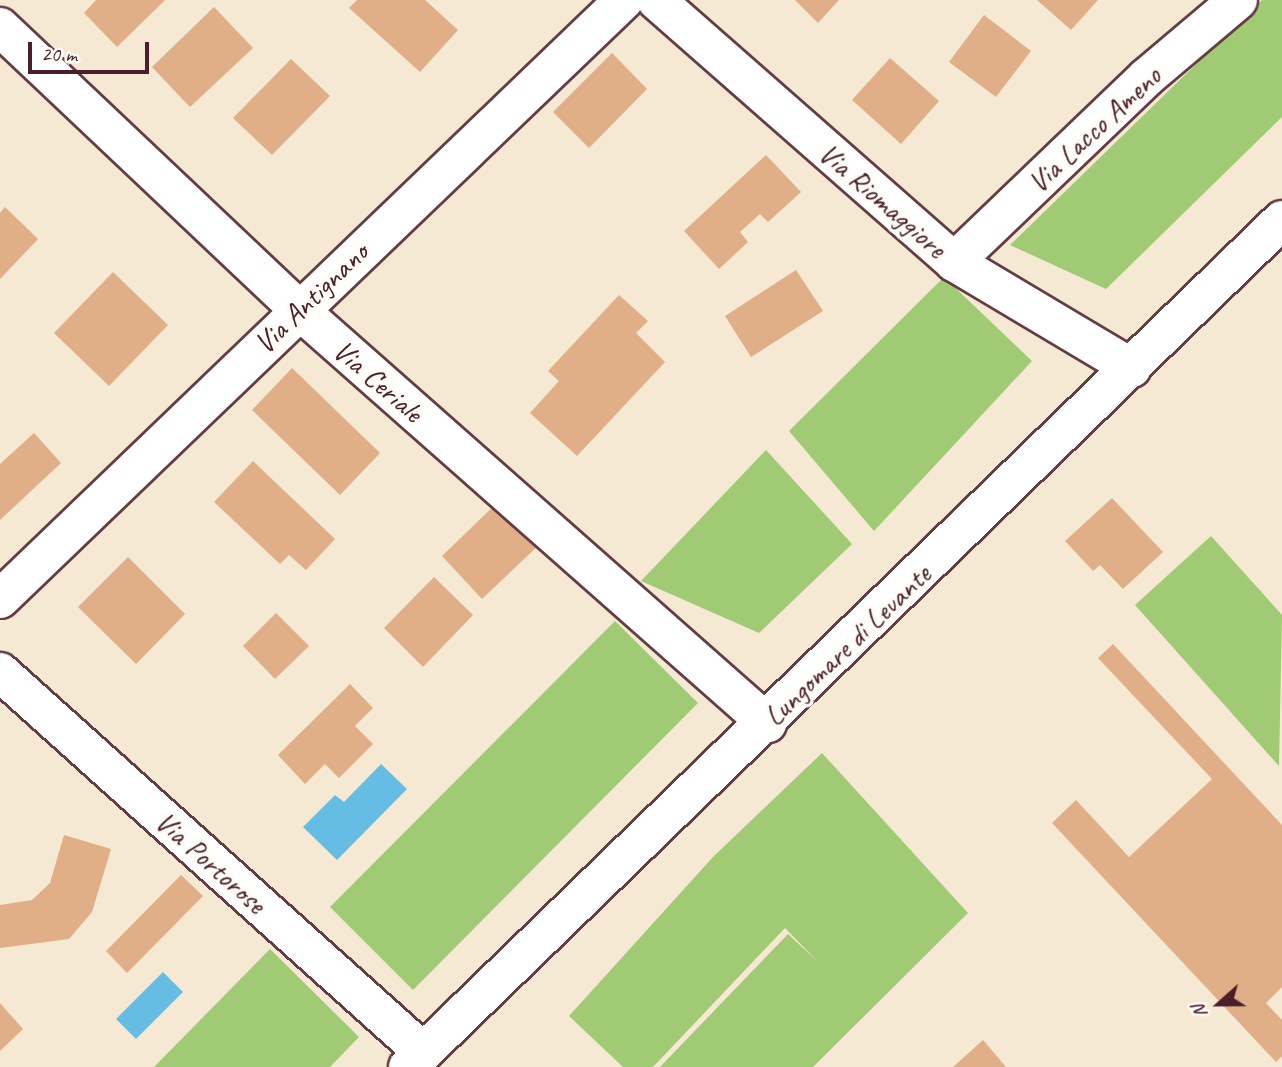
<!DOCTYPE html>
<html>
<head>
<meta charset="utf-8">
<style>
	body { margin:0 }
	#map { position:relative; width:1282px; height:1067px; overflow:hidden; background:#f5e9d3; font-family:Caveat,sans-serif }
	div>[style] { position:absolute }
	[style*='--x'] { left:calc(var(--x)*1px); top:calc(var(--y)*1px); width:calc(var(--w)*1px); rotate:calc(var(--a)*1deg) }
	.green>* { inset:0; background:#a1ca75 }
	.water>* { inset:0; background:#66bde3 }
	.building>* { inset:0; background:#e0ae87 }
	.roads { filter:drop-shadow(2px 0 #643d44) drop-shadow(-2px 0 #643d44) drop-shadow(0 2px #643d44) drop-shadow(0 -2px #643d44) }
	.minor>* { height:38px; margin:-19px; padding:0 19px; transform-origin:19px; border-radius:19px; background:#fff }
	span { translate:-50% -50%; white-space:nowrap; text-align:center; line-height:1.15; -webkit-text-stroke:7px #fdfcf7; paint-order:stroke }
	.street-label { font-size:30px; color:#4a1f2b }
	.north { position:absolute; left:1184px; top:969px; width:70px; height:70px; -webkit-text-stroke:5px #fdfcf7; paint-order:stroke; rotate:249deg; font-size:19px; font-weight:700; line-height:28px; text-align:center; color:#4a1f2b }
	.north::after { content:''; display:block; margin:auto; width:24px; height:32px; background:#4a1f2b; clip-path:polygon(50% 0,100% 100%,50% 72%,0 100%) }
	.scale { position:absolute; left:28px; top:42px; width:121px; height:32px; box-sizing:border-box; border:4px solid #4a1f2b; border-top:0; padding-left:9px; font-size:21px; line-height:24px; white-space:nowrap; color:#4a1f2b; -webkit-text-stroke:5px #fdfcf7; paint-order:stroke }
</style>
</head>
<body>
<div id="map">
	<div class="green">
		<i style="clip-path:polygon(1262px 0,1282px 0,1282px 117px,1106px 289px,1010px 245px)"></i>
		<i style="clip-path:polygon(944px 277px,1032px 361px,874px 531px,789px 431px)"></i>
		<i style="clip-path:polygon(766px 450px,852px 544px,759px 633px,641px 581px)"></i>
		<i style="clip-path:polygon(1211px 536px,1282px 615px,1279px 766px,1135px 605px)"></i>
		<i style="clip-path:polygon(615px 621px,698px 703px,413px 990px,330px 907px)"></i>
		<i style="clip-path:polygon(822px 753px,968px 913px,813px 1067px,660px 1067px,788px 934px,817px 961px,785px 928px,653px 1067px,623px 1067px,569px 1016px,713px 857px)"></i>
		<i style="clip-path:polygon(270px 949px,359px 1037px,330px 1067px,154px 1067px)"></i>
	</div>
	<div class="water">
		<i style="clip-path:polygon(381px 764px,407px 789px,337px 860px,303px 827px,335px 795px,344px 802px)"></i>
		<i style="clip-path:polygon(163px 972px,183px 992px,136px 1039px,116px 1019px)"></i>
	</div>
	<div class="building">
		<i style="clip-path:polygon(96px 0,165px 0,117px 47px,84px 13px)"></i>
		<i style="clip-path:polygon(357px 0,425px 0,458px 30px,420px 72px,349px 8px)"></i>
		<i style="clip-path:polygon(795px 0,839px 0,818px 23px)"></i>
		<i style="clip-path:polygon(1037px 0,1098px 0,1071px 30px)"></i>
		<i style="clip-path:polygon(214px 7px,253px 48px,190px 107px,152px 67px)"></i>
		<i style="clip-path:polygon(984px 15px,1031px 51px,996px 97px,949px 62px)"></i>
		<i style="clip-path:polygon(612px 53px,647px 89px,589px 148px,553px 112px)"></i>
		<i style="clip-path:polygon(890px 58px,939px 101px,901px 144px,852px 100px)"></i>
		<i style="clip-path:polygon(291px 59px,330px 96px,272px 155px,233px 118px)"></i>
		<i style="clip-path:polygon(766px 155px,801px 192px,768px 222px,760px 214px,740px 232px,748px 242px,719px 269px,684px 231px)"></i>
		<i style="clip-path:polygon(5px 207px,38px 239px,0 279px,0 213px)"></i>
		<i style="clip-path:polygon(796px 270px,823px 311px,751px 357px,725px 316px)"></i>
		<i style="clip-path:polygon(113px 272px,168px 325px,109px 386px,54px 333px)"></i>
		<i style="clip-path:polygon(619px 295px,648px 321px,636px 333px,665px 362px,577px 456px,530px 413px,559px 381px,548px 371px)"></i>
		<i style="clip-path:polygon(292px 368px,380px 453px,340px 495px,252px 410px)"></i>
		<i style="clip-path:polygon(34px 433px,61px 463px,0 520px,0 464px)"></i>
		<i style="clip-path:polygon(253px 461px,335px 539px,306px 570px,289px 555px,280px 564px,214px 502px)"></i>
		<i style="clip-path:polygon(1112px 498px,1163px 552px,1123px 589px,1100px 565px,1093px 571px,1065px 541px)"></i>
		<i style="clip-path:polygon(499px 501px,540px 544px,482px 599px,442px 556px)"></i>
		<i style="clip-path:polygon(128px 557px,185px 614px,136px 664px,78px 607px)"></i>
		<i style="clip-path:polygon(434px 577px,473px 615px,423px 667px,384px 628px)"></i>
		<i style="clip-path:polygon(276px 613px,309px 646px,275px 679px,243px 646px)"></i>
		<i style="clip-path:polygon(1113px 644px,1282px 825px,1282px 987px,1266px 1003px,1282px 1020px,1282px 1056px,1276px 1062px,1052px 823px,1076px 800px,1129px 857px,1212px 779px,1098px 658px)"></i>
		<i style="clip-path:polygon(350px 684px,373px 708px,355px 726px,373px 744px,339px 778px,325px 764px,305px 784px,278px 755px)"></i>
		<i style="clip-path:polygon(64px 835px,111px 849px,92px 912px,69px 939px,0 948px,0 905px,32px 900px,50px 883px)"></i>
		<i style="clip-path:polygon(181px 875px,203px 896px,127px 973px,106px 951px)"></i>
		<i style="clip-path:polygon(0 1003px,23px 1029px,0 1051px)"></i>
		<i style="clip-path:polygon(983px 1040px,1006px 1067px,953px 1067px)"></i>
	</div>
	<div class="roads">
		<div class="minor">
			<i style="--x:656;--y:0;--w:397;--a:41.3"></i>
			<i style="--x:954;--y:262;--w:207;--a:30.8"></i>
			<i style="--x:0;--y:27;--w:410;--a:43.4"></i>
			<i style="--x:298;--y:309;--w:626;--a:41.44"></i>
			<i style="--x:954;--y:262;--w:267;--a:-43.8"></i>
			<i style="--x:1147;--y:77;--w:119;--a:-40.2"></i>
			<i style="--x:0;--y:599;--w:865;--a:-43.83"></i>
			<i style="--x:0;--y:672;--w:569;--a:41.93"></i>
			<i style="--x:408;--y:1067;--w:1217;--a:-44.1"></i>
		</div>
	</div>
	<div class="street-label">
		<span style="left:1094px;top:129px;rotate:-43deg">Via Lacco Ameno</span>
		<span style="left:883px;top:200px;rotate:41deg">Via Riomaggiore</span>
		<span style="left:311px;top:298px;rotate:-44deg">Via Antignano</span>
		<span style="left:378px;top:381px;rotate:41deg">Via Ceriale</span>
		<span style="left:847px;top:645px;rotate:-44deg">Lungomare di Levante</span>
		<span style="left:211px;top:862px;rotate:42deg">Via Portorose</span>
	</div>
	<div class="north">N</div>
	<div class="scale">20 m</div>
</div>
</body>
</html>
